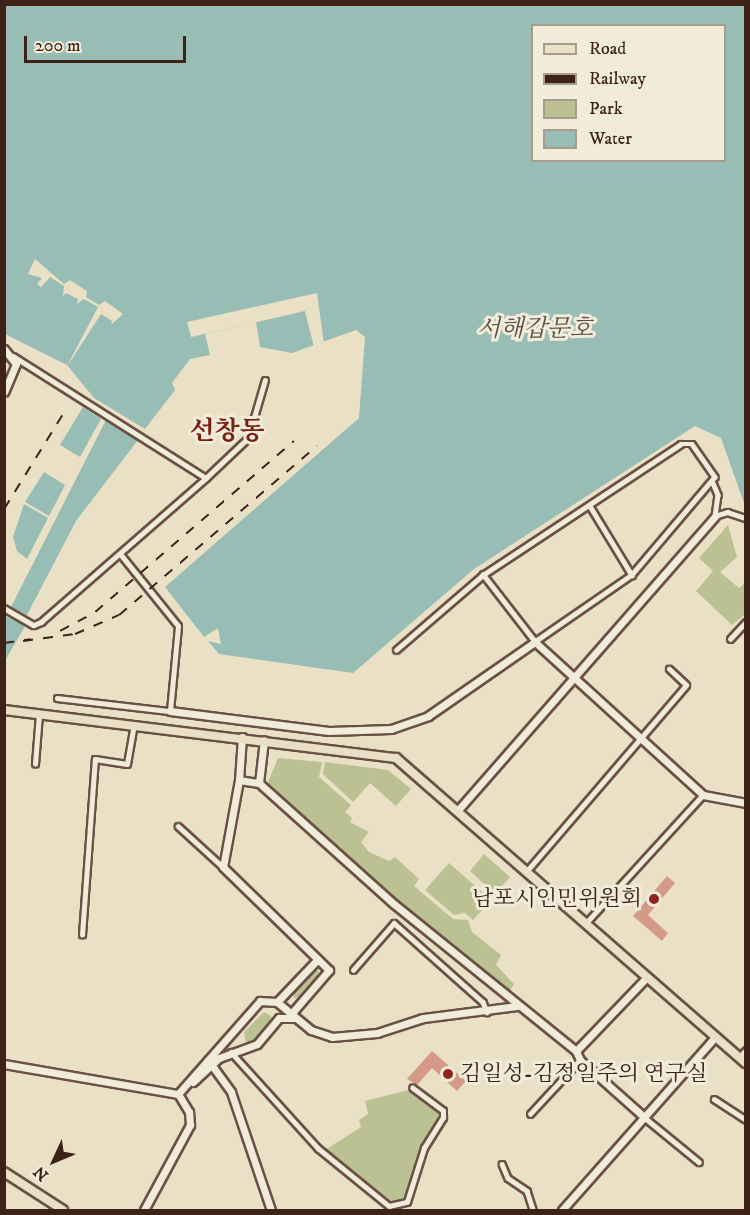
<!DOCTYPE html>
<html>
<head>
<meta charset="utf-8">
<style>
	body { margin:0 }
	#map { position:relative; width:750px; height:1215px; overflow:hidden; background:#eae0c6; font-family:"IM FELL DW Pica","Noto Serif KR",serif }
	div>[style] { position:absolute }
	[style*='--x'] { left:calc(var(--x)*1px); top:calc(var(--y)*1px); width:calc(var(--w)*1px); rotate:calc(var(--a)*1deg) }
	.green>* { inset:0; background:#bbc192 }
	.water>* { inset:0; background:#98bdb5 }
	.pier>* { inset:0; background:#eae0c6 }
	.building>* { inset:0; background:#d59988 }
	.roads { filter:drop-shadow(2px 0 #695244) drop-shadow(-2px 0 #695244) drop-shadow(0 2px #695244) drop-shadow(0 -2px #695244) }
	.street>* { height:4.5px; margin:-2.25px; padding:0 2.25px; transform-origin:2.25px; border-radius:2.25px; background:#f1ebda }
	.secondary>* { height:7px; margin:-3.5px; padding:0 3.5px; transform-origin:3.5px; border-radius:3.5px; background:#f1ebda }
	.primary>* { height:8px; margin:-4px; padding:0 4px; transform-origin:4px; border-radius:4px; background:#eae0c6 }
	.rail>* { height:1.5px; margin-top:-0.75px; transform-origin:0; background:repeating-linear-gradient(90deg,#3e2218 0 10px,transparent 0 20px) }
	.dots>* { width:16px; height:16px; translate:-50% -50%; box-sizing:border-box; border:3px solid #f1ebda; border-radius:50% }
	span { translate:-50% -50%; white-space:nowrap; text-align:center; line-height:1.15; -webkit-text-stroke:6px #f1ebda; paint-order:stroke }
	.poi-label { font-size:22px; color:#3e2218 }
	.right { translate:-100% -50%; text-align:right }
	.left { translate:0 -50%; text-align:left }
	.water-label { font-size:24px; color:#595047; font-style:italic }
	.quarter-label { font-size:26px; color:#7a1f14; font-weight:700 }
	.frame { position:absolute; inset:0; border:6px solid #3e2218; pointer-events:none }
	.legend { position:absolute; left:531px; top:24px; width:195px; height:138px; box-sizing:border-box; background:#f1ebda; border:2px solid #a99b8c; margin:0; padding:8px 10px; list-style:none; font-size:18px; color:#3e2218 }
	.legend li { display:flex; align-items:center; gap:12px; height:30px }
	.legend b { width:30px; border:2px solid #a99b8c }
	.north { position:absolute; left:24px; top:1131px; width:60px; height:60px; -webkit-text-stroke:4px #f1ebda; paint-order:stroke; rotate:226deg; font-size:16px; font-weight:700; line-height:24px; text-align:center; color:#3e2218 }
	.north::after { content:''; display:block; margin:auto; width:21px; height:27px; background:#3e2218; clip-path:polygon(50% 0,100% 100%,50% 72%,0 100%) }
	.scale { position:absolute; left:24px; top:36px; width:162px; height:27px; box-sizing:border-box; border:3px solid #3e2218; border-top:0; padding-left:8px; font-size:18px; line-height:21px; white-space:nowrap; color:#3e2218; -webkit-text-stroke:4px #f1ebda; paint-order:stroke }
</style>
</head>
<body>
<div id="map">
	<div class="green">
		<i style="clip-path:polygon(728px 525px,737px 557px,720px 572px,739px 588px,746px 582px,745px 614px,732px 625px,696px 591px,713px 571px,699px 558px)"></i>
		<i style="clip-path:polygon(278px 758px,322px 762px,319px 777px,351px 805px,345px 812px,352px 818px,350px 822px,369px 832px,361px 842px,369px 852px,389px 861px,395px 857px,419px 879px,414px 886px,453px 919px,468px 920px,472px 932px,501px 955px,496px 965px,514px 984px,510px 991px,505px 994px,396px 902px,266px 787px)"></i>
		<i style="clip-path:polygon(325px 762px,388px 770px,411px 789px,396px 806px,370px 783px,353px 802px,323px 774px)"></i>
		<i style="clip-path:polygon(484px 854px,510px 877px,495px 894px,470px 871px)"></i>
		<i style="clip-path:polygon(449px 863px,491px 900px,473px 920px,465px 913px,454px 915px,425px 890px)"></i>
		<i style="clip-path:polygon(312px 969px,319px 971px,318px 978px,301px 997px,294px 998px,293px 990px)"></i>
		<i style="clip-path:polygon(264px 1012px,271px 1016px,270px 1024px,254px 1042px,246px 1043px,244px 1032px)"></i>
		<i style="clip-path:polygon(409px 1090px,440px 1114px,423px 1143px,408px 1196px,396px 1205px,325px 1150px,361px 1127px,359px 1120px,368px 1114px,365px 1101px)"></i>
	</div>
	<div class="water">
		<i style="clip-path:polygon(evenodd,4px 5px,745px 5px,745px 506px,721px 438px,695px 426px,474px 569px,353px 673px,219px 654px,208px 641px,221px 644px,218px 628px,204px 637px,165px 587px,359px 418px,365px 337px,356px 330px,292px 353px,260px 347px,256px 322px,205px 334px,210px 355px,190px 359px,172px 383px,175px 390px,145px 429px,94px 398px,67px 365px,5px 334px,4px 5px,532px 26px,724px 26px,724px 160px,532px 160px,532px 26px)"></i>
		<i style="clip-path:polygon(83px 407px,101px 419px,80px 457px,60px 445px)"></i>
		<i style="clip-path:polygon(106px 420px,138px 440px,76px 521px,27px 615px,11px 607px)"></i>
		<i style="clip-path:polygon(44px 472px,65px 485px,49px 516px,25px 502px)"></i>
		<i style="clip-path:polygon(24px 504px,48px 518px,27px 559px,17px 551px,13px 537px)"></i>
		<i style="clip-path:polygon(5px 616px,25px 626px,5px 661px,4px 618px)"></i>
	</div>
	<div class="pier">
		<i style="clip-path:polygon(35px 259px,64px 284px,70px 280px,87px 291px,86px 297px,99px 305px,105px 301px,123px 314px,111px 325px,112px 321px,101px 314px,66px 368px,98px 307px,84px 299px,77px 304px,78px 299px,66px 293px,63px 296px,64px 286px,50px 277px,41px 287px,37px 284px,42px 278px,28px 274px)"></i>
		<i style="clip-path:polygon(317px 293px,324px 344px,314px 347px,305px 311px,191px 337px,187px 322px)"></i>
	</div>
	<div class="building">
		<i style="clip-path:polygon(667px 876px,675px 883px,648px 915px,668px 933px,662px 941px,633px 916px)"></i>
		<i style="clip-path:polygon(432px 1051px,466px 1081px,457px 1091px,432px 1068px,417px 1085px,407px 1079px)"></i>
	</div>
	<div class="roads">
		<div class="street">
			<i style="--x:13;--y:356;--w:228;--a:32.3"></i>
			<i style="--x:206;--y:478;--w:58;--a:-43.6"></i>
			<i style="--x:248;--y:438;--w:60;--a:-73.7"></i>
			<i style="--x:713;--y:483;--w:13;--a:67"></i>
			<i style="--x:718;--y:495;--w:21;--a:98"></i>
			<i style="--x:715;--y:516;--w:13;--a:-18"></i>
			<i style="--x:727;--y:512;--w:20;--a:18"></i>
			<i style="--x:590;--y:506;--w:81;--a:58.7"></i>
			<i style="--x:4;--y:608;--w:34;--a:30"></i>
			<i style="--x:34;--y:625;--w:8;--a:-23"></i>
			<i style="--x:41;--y:622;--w:219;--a:-41.1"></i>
			<i style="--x:730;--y:639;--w:23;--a:-47"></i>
			<i style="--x:396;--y:650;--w:115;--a:-40.8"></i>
			<i style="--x:483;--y:575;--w:237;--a:-33.5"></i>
			<i style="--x:681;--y:444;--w:11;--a:0"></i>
			<i style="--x:692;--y:444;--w:40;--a:55.1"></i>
			<i style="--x:715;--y:477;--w:128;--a:130.3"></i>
			<i style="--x:632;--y:575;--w:118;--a:145.4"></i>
			<i style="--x:535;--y:642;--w:85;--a:-127.8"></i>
			<i style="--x:57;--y:698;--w:114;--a:6.6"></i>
			<i style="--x:170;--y:711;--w:85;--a:-84.6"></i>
			<i style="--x:178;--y:626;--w:92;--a:-128.9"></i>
			<i style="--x:35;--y:764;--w:50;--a:-85.4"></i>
			<i style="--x:178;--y:826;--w:61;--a:42.3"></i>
			<i style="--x:526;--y:872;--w:246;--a:-49.4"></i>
			<i style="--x:686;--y:685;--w:23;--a:-137"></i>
			<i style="--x:586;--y:923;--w:173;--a:-47.6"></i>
			<i style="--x:82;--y:935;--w:176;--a:-85.8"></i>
			<i style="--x:95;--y:759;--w:32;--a:9"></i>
			<i style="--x:127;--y:764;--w:40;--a:-80"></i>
			<i style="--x:353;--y:970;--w:62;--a:-48.9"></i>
			<i style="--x:394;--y:923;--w:119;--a:41.6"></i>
			<i style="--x:483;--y:1002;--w:11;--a:68"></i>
			<i style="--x:231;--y:1052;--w:130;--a:47.8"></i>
			<i style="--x:318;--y:1148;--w:92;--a:39.2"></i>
			<i style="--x:389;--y:1206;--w:18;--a:-13"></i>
			<i style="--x:407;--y:1202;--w:57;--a:-72.5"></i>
			<i style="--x:424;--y:1148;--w:36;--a:-58"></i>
			<i style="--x:443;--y:1118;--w:7;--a:-90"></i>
			<i style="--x:443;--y:1111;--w:38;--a:-143"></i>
			<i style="--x:739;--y:1057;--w:10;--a:-45"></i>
			<i style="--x:714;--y:1099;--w:38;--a:33"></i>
			<i style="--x:530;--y:1114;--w:74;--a:-47.2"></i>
			<i style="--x:644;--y:1117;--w:71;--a:39.3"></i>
			<i style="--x:502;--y:1164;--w:15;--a:67"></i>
			<i style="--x:508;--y:1178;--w:23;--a:34"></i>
			<i style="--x:527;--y:1191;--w:20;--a:72"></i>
		</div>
		<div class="secondary">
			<i style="--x:4;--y:349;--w:19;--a:51"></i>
			<i style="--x:16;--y:364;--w:30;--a:113"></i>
			<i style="--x:170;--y:711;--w:160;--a:7.2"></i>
			<i style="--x:329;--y:731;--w:62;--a:-1.8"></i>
			<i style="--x:391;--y:729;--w:39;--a:-19"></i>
			<i style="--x:428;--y:716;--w:130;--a:-34.7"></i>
			<i style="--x:535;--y:642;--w:227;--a:42.3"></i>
			<i style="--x:703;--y:795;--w:44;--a:10.5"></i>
			<i style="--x:242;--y:737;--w:43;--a:94"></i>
			<i style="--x:239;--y:780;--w:20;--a:9"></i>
			<i style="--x:259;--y:783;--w:43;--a:-83.4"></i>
			<i style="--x:239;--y:780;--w:88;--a:100.4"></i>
			<i style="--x:223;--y:867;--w:148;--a:44.2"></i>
			<i style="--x:329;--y:970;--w:58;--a:130.8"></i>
			<i style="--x:259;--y:783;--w:181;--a:41.9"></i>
			<i style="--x:394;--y:904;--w:234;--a:38.9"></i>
			<i style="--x:576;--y:1051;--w:10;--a:66"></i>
			<i style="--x:580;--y:1060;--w:86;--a:41.7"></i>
			<i style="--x:458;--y:810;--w:390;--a:-48.8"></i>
			<i style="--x:277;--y:1002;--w:59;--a:-46.4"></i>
			<i style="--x:576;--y:1051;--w:101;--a:-46.2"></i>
			<i style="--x:208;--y:1060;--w:39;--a:54"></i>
			<i style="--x:231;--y:1092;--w:125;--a:71.3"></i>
			<i style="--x:4;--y:1064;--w:177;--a:9.8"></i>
			<i style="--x:193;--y:1082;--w:35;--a:-43"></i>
			<i style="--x:219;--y:1058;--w:40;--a:-20.2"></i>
			<i style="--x:257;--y:1044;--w:34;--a:-50"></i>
			<i style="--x:279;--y:1018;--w:16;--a:0"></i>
			<i style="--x:144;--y:1210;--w:97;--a:-61.6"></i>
			<i style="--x:190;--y:1125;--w:13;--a:-94"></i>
			<i style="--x:189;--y:1112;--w:21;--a:-121"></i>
			<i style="--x:178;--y:1094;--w:124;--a:-48.6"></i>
			<i style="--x:260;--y:1001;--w:17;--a:3"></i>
			<i style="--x:277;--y:1002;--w:44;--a:39.5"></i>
			<i style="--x:311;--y:1030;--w:22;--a:18"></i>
			<i style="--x:332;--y:1037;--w:45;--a:-5.1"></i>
			<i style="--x:377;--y:1033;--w:48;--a:-18.1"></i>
			<i style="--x:423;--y:1018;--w:95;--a:-7.3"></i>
			<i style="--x:562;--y:1210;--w:231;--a:-48.5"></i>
		</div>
		<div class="primary">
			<i style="--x:4;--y:710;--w:395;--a:7"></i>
			<i style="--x:396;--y:758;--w:464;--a:41.1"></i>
			<i style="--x:4;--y:1172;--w:70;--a:32.8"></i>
		</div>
	</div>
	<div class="rail">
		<i style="--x:4;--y:509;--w:112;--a:-58.2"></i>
		<i style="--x:60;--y:631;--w:40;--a:-28"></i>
		<i style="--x:95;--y:612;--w:262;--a:-40.7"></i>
		<i style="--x:23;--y:641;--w:52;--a:-7.7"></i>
		<i style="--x:75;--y:634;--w:48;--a:-23.4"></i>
		<i style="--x:119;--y:615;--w:260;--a:-40.5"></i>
		<i style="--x:4;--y:643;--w:27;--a:-8"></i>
	</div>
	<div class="dots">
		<i style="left:654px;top:899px;background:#8f2418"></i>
		<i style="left:448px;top:1074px;background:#8f2418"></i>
	</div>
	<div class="poi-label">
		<span class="right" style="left:642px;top:899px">남포시인민위원회</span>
		<span class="left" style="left:460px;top:1074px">김일성-김정일주의 연구실</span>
	</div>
	<div class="water-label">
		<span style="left:535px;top:330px">서해갑문호</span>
	</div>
	<div class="quarter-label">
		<span style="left:227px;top:432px">선창동</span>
	</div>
	<div class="frame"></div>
	<ul class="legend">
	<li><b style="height:8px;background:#eae0c6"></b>Road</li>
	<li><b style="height:8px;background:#3e2218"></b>Railway</li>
	<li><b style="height:16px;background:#bbc192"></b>Park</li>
	<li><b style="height:16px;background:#98bdb5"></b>Water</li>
	</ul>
	<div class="north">N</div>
	<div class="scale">200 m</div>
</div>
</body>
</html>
